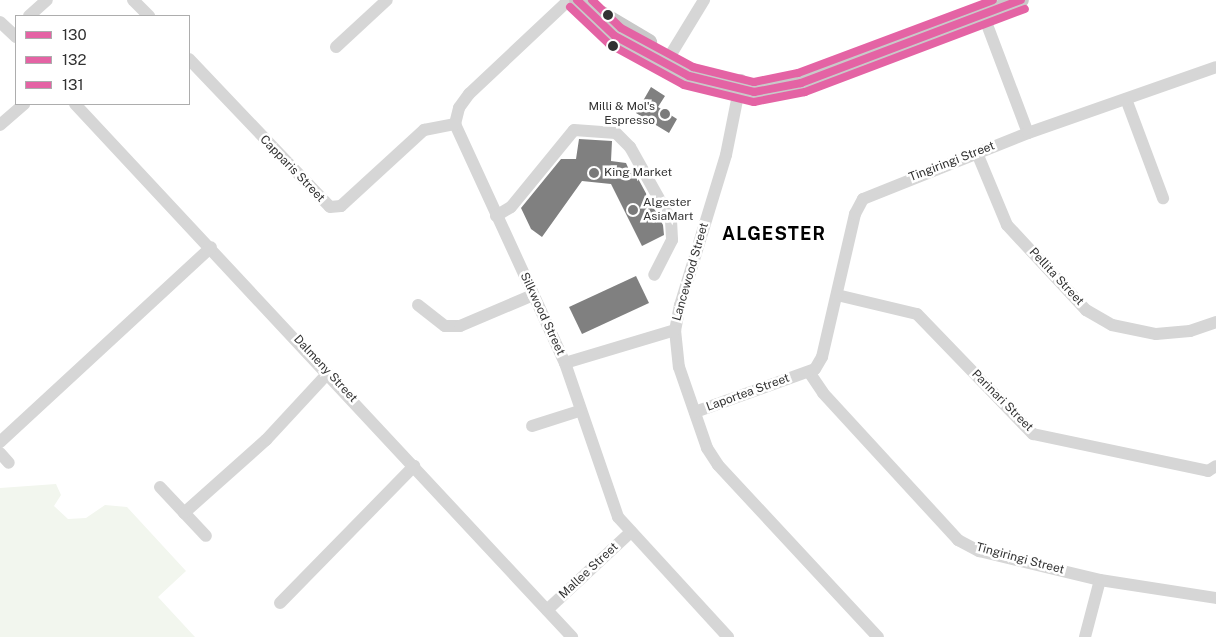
<!DOCTYPE html>
<html>
<head>
<meta charset="utf-8">
<style>
	body { margin:0 }
	#map { position:relative; width:1216px; height:637px; overflow:hidden; background:#fff; font-family:"Public Sans",sans-serif }
	div>[style] { position:absolute }
	[style*='--x'] { left:calc(var(--x)*1px); top:calc(var(--y)*1px); width:calc(var(--w)*1px); rotate:calc(var(--a)*1deg) }
	.green>* { inset:0; background:#f2f6ee }
	.building>* { inset:0; background:#808080 }
	.minor>* { height:12px; margin:-6px; padding:0 6px; transform-origin:6px; border-radius:6px; background:#d6d6d6 }
	.major>* { height:16px; margin:-8px; padding:0 8px; transform-origin:8px; border-radius:8px; background:#c9c9c9 }
	.bus-1>* { height:8px; margin:-4px; padding:0 4px; transform-origin:4px; border-radius:4px; background:#e463a4 }
	.bus-2>* { height:8px; margin:-4px; padding:0 4px; transform-origin:4px; border-radius:4px; background:#e463a4 }
	.bus-3>* { height:8px; margin:-4px; padding:0 4px; transform-origin:4px; border-radius:4px; background:#e463a4 }
	.dots>* { width:14px; height:14px; translate:-50% -50%; box-sizing:border-box; border:2px solid #fff; border-radius:50% }
	span { translate:-50% -50%; white-space:nowrap; text-align:center; line-height:1.15; -webkit-text-stroke:5px #fff; paint-order:stroke }
	.poi-label { font-size:12px; color:#323232 }
	.right { translate:-100% -50%; text-align:right }
	.left { translate:0 -50%; text-align:left }
	.street-label { font-size:12px; color:#323232 }
	.district-label { font-size:18px; color:#000; font-weight:700; letter-spacing:1px }
	.legend { position:absolute; left:15px; top:15px; width:175px; height:90px; box-sizing:border-box; background:#fff; border:1px solid #adadad; margin:0; padding:6px 9px; list-style:none; font-size:15px; color:#323232 }
	.legend li { display:flex; align-items:center; gap:10px; height:25px }
	.legend b { width:25px; border:1px solid #adadad }
</style>
</head>
<body>
<div id="map">
	<div class="green">
		<i style="clip-path:polygon(56px 484px,61px 495px,54px 506px,68px 519px,86px 518px,105px 505px,127px 507px,186px 571px,158px 597px,195px 637px,0 637px,0 488px)"></i>
	</div>
	<div class="building">
		<i style="clip-path:polygon(651px 87px,665px 96px,658px 107px,677px 119px,669px 133px,636px 113px)"></i>
		<i style="clip-path:polygon(579px 139px,612px 141px,611px 161px,626px 163px,630px 172px,634px 171px,663px 225px,664px 235px,642px 246px,611px 184px,582px 181px,542px 237px,531px 229px,521px 208px,561px 159px,576px 159px)"></i>
		<i style="clip-path:polygon(636px 276px,649px 303px,582px 334px,569px 307px)"></i>
	</div>
	<div class="minor">
		<i style="--x:133;--y:0;--w:23;--a:45"></i>
		<i style="--x:569;--y:0;--w:137;--a:136.8"></i>
		<i style="--x:469;--y:94;--w:17;--a:126"></i>
		<i style="--x:459;--y:108;--w:16;--a:104"></i>
		<i style="--x:455;--y:124;--w:263;--a:65.3"></i>
		<i style="--x:565;--y:363;--w:163;--a:71"></i>
		<i style="--x:618;--y:517;--w:163;--a:47.5"></i>
		<i style="--x:983;--y:14;--w:127;--a:69.3"></i>
		<i style="--x:29;--y:16;--w:24;--a:-42"></i>
		<i style="--x:0;--y:22;--w:22;--a:43"></i>
		<i style="--x:336;--y:47;--w:69;--a:-42.7"></i>
		<i style="--x:189;--y:59;--w:204;--a:46.4"></i>
		<i style="--x:330;--y:207;--w:11;--a:-5"></i>
		<i style="--x:341;--y:206;--w:113;--a:-42.5"></i>
		<i style="--x:424;--y:130;--w:32;--a:-11"></i>
		<i style="--x:665;--y:64;--w:75;--a:-58.6"></i>
		<i style="--x:741;--y:80;--w:76;--a:101.3"></i>
		<i style="--x:726;--y:155;--w:157;--a:107"></i>
		<i style="--x:680;--y:305;--w:25;--a:101"></i>
		<i style="--x:675;--y:330;--w:37;--a:84"></i>
		<i style="--x:679;--y:367;--w:86;--a:70.9"></i>
		<i style="--x:707;--y:448;--w:20;--a:57"></i>
		<i style="--x:718;--y:465;--w:235;--a:47.1"></i>
		<i style="--x:1126;--y:99;--w:106;--a:69.5"></i>
		<i style="--x:75;--y:104;--w:729;--a:47"></i>
		<i style="--x:0;--y:125;--w:32;--a:-41"></i>
		<i style="--x:977;--y:153;--w:78;--a:67.4"></i>
		<i style="--x:1007;--y:225;--w:116;--a:47.1"></i>
		<i style="--x:1086;--y:310;--w:30;--a:30"></i>
		<i style="--x:1112;--y:325;--w:45;--a:11.6"></i>
		<i style="--x:1156;--y:334;--w:34;--a:-5"></i>
		<i style="--x:1190;--y:331;--w:28;--a:-19"></i>
		<i style="--x:496;--y:216;--w:17;--a:-31"></i>
		<i style="--x:511;--y:207;--w:99;--a:-50.7"></i>
		<i style="--x:574;--y:130;--w:42;--a:4.1"></i>
		<i style="--x:616;--y:133;--w:20;--a:45"></i>
		<i style="--x:630;--y:147;--w:84;--a:60.7"></i>
		<i style="--x:671;--y:220;--w:20;--a:87"></i>
		<i style="--x:672;--y:240;--w:39;--a:117"></i>
		<i style="--x:837;--y:295;--w:82;--a:13.4"></i>
		<i style="--x:917;--y:314;--w:167;--a:46"></i>
		<i style="--x:1033;--y:434;--w:179;--a:11.9"></i>
		<i style="--x:1208;--y:471;--w:9;--a:-32"></i>
		<i style="--x:418;--y:305;--w:34;--a:38"></i>
		<i style="--x:445;--y:326;--w:15;--a:0"></i>
		<i style="--x:460;--y:326;--w:79;--a:-23"></i>
		<i style="--x:565;--y:363;--w:115;--a:-16.7"></i>
		<i style="--x:809;--y:372;--w:25;--a:56"></i>
		<i style="--x:823;--y:393;--w:200;--a:47.4"></i>
		<i style="--x:958;--y:540;--w:24;--a:28"></i>
		<i style="--x:979;--y:551;--w:124;--a:13.5"></i>
		<i style="--x:1100;--y:580;--w:117;--a:8.8"></i>
		<i style="--x:695;--y:412;--w:127;--a:-19.7"></i>
		<i style="--x:815;--y:369;--w:14;--a:-60"></i>
		<i style="--x:822;--y:357;--w:147;--a:-77"></i>
		<i style="--x:855;--y:214;--w:17;--a:-62"></i>
		<i style="--x:863;--y:199;--w:178;--a:-21.8"></i>
		<i style="--x:1028;--y:133;--w:199;--a:-19.3"></i>
		<i style="--x:532;--y:426;--w:49;--a:-17.7"></i>
		<i style="--x:0;--y:442;--w:287;--a:-42.7"></i>
		<i style="--x:0;--y:453;--w:13;--a:48"></i>
		<i style="--x:160;--y:487;--w:67;--a:46.8"></i>
		<i style="--x:184;--y:513;--w:110;--a:-41.7"></i>
		<i style="--x:266;--y:440;--w:91;--a:-47.2"></i>
		<i style="--x:280;--y:603;--w:192;--a:-45.6"></i>
		<i style="--x:547;--y:610;--w:115;--a:-42.9"></i>
		<i style="--x:1085;--y:637;--w:59;--a:-75.3"></i>
	</div>
	<div class="major">
		<i style="--x:577;--y:0;--w:52;--a:43.5"></i>
		<i style="--x:615;--y:36;--w:84;--a:28.4"></i>
		<i style="--x:689;--y:76;--w:67;--a:13.8"></i>
		<i style="--x:754;--y:92;--w:48;--a:-10.8"></i>
		<i style="--x:801;--y:83;--w:235;--a:-20.7"></i>
		<i style="--x:602;--y:14;--w:55;--a:30.8"></i>
	</div>
	<div class="bus-1">
		<i style="--x:577;--y:0;--w:52;--a:43.5"></i>
		<i style="--x:615;--y:36;--w:84;--a:28.4"></i>
		<i style="--x:689;--y:76;--w:67;--a:13.8"></i>
		<i style="--x:754;--y:92;--w:48;--a:-10.8"></i>
		<i style="--x:801;--y:83;--w:235;--a:-20.7"></i>
	</div>
	<div class="bus-2">
		<i style="--x:570;--y:7;--w:54;--a:43.5"></i>
		<i style="--x:609;--y:44;--w:85;--a:28.7"></i>
		<i style="--x:684;--y:85;--w:72;--a:13.7"></i>
		<i style="--x:754;--y:102;--w:52;--a:-11.1"></i>
		<i style="--x:805;--y:92;--w:235;--a:-20.7"></i>
	</div>
	<div class="bus-3">
		<i style="--x:592;--y:0;--w:40;--a:44"></i>
		<i style="--x:621;--y:28;--w:82;--a:28.4"></i>
		<i style="--x:693;--y:67;--w:63;--a:13.8"></i>
		<i style="--x:754;--y:82;--w:45;--a:-11.6"></i>
		<i style="--x:798;--y:73;--w:208;--a:-20.5"></i>
	</div>
	<div class="dots">
		<i style="left:608px;top:15px;background:#323232"></i>
		<i style="left:613px;top:46px;background:#323232"></i>
		<i style="left:665px;top:114px;background:#7a7a7a"></i>
		<i style="left:594px;top:173px;background:#7a7a7a"></i>
		<i style="left:633px;top:210px;background:#7a7a7a"></i>
	</div>
	<div class="poi-label">
		<span class="right" style="left:655px;top:114px">Milli &amp; Mol's<br>Espresso</span>
		<span class="left" style="left:604px;top:173px">King Market</span>
		<span class="left" style="left:643px;top:210px">Algester<br>AsiaMart</span>
	</div>
	<div class="street-label">
		<span style="left:952px;top:162px;rotate:-21deg">Tingiringi Street</span>
		<span style="left:292px;top:169px;rotate:46deg">Capparis Street</span>
		<span style="left:691px;top:272px;rotate:-74deg">Lancewood Street</span>
		<span style="left:1056px;top:277px;rotate:47deg">Pellita Street</span>
		<span style="left:542px;top:314px;rotate:65deg">Silkwood Street</span>
		<span style="left:325px;top:369px;rotate:47deg">Dalmeny Street</span>
		<span style="left:748px;top:393px;rotate:-20deg">Laportea Street</span>
		<span style="left:1002px;top:401px;rotate:45deg">Parinari Street</span>
		<span style="left:1020px;top:559px;rotate:15deg">Tingiringi Street</span>
		<span style="left:589px;top:571px;rotate:-43deg">Mallee Street</span>
	</div>
	<div class="district-label">
		<span style="left:774px;top:234px">ALGESTER</span>
	</div>
	<ul class="legend">
	<li><b style="height:6px;background:#e463a4"></b>130</li>
	<li><b style="height:6px;background:#e463a4"></b>132</li>
	<li><b style="height:6px;background:#e463a4"></b>131</li>
	</ul>
</div>
</body>
</html>
